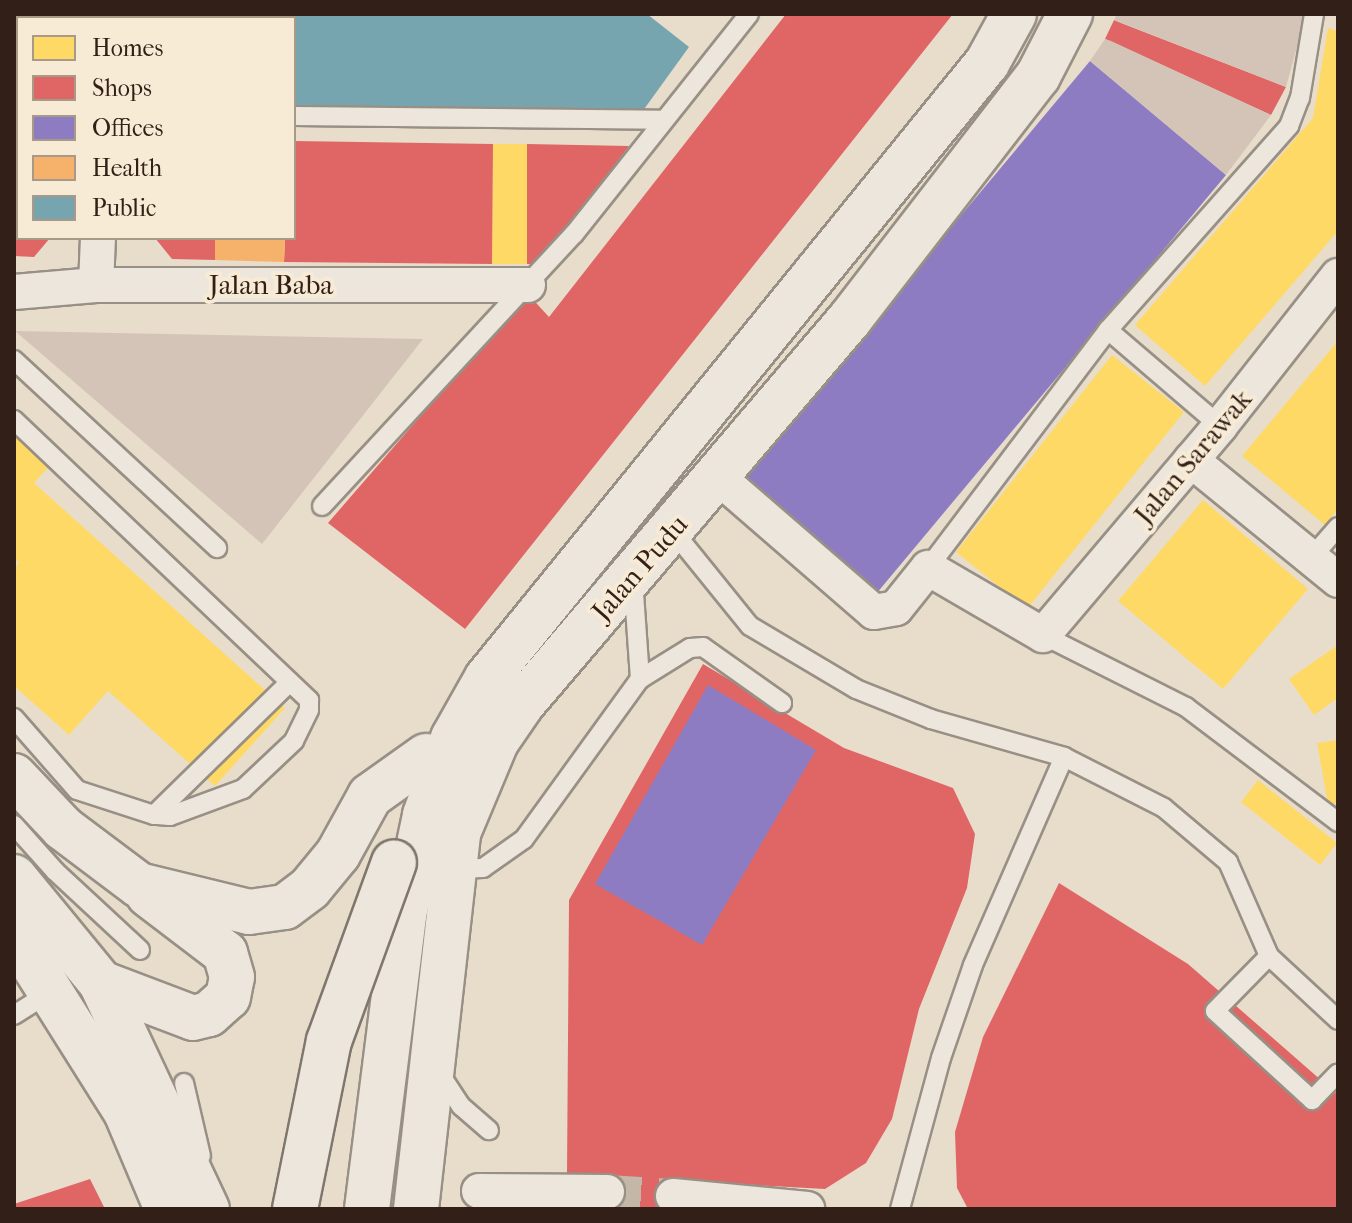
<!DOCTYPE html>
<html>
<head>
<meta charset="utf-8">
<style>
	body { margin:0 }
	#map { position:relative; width:1352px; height:1223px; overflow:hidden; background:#e8ddcb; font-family:"IM FELL French Canon",serif }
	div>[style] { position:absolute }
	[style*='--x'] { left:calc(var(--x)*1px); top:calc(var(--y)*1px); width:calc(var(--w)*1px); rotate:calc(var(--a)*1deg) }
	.homes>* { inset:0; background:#ffd966 }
	.shops>* { inset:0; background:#e06666 }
	.offices>* { inset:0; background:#8e7cc3 }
	.health>* { inset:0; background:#f6b26b }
	.public>* { inset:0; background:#76a5af }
	.building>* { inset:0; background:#d3c4b7 }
	.street-tunnel>* { height:34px; margin-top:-17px; transform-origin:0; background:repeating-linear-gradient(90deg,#c4b7a7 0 34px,transparent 0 51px) }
	.roads { filter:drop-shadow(2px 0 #989085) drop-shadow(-2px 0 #989085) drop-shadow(0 2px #989085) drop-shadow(0 -2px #989085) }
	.lane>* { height:18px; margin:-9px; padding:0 9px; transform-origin:9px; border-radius:9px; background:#ece6dd }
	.street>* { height:34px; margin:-17px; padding:0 17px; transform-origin:17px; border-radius:17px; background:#ece6dd }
	.secondary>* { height:44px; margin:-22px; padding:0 22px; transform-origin:22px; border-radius:22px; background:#ece6dd }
	.bridges { filter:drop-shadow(2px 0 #7f776d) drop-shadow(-2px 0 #7f776d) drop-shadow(0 2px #7f776d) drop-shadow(0 -2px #7f776d) }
	.secondary-bridge>* { height:44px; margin:-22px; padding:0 22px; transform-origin:22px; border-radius:22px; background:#ece6dd }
	span { translate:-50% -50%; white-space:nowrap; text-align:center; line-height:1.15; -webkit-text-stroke:8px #f8ebd5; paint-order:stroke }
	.street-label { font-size:28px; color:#321f17 }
	.frame { position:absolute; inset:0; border:16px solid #321f17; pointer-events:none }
	.legend { position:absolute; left:16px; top:16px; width:280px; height:224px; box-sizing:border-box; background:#f8ebd5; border:2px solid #a99989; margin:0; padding:10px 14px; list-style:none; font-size:24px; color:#321f17 }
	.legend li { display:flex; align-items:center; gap:16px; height:40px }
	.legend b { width:40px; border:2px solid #a99989 }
</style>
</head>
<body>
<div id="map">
	<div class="homes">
		<i style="clip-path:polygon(14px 14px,61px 14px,18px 18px,18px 105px)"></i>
		<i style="clip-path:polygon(1328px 28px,1338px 31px,1338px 231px,1205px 386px,1135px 325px,1313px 118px)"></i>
		<i style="clip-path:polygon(493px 144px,527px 144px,527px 264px,492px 264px)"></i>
		<i style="clip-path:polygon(1338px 341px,1338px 509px,1325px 525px,1242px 456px)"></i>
		<i style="clip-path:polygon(1112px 355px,1184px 412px,1027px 609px,956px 552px)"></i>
		<i style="clip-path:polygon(14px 429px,52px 463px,34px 483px,285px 708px,215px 786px,108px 691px,69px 735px,14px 686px,14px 569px,19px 563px,14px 559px)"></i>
		<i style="clip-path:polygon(1203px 500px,1308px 589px,1223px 689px,1118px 601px)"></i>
		<i style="clip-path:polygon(1338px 645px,1338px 698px,1314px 715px,1289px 679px)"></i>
		<i style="clip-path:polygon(1338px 740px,1338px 803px,1328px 804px,1317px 743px)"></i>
		<i style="clip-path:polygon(1258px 780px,1337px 843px,1320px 865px,1241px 802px)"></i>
		<i style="clip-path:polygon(1103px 942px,1338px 1125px,1338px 1209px,1092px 1209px,976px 1119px)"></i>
	</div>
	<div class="shops">
		<i style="clip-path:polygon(786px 14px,953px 14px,465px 629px,328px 523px,527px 293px,549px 317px)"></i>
		<i style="clip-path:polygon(1114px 20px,1121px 23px,1286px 87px,1271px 115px,1105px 39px)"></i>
		<i style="clip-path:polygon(14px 140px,18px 238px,50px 238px,34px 257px,14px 256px)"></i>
		<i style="clip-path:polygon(294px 141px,493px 144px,492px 264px,284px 262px,285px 238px,294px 238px)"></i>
		<i style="clip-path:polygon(527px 144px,629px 146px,543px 264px,527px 264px)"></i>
		<i style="clip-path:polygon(155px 238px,215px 238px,215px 260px,172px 259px)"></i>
		<i style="clip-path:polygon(703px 664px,844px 748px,953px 788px,975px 834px,967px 888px,919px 1009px,892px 1119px,866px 1163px,825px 1189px,667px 1180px,665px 1200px,697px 1209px,614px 1209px,617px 1177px,567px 1174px,569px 900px)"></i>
		<i style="clip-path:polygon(1059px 883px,1188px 964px,1338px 1095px,1338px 1209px,968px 1209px,957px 1188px,955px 1132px,983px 1037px)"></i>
		<i style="clip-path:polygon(90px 1179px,105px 1209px,14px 1209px,14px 1204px)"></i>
	</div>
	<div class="offices">
		<i style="clip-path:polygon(1090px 61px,1226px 175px,876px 594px,740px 480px)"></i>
		<i style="clip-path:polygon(708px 685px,816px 750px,702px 945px,595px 884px)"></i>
	</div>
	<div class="health">
		<i style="clip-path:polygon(215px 238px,285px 238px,284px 262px,215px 260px)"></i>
	</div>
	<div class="public">
		<i style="clip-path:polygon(149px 14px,647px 14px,689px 47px,642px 112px,294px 107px,294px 18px,144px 18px)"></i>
	</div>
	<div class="building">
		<i style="clip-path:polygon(1117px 14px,1306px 14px,1286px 87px,1114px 20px)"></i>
		<i style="clip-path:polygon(1105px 39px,1111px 41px,1271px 115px,1226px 175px,1090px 61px)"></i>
		<i style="clip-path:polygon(15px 331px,423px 339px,262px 544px)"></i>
	</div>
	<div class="street-tunnel">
		<i style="--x:607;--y:1192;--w:66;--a:3.5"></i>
	</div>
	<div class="roads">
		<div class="lane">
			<i style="--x:294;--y:116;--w:367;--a:0.6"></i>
			<i style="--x:14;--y:119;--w:4;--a:0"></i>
			<i style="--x:1108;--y:330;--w:148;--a:40.6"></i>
			<i style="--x:14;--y:360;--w:277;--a:42.8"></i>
			<i style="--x:14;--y:420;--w:407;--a:43.5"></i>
			<i style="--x:309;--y:700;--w:10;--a:90"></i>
			<i style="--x:309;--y:710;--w:34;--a:116"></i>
			<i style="--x:294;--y:741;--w:70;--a:136.7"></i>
			<i style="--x:243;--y:789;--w:78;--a:159.7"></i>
			<i style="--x:170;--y:816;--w:16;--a:-176"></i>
			<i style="--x:154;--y:815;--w:81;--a:-162"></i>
			<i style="--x:77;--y:790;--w:96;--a:-131.2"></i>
			<i style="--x:322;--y:506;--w:371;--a:-47.2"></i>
			<i style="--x:574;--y:234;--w:281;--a:-51.5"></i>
			<i style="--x:673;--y:531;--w:122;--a:51"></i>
			<i style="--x:750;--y:626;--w:123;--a:30.7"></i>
			<i style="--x:856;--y:689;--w:81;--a:21.8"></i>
			<i style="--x:931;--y:719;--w:138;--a:15.9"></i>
			<i style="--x:1064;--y:757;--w:112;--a:27"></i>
			<i style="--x:1164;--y:808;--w:84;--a:40.2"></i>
			<i style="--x:1228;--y:862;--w:103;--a:66.4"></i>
			<i style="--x:1269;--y:956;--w:94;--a:42.8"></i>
			<i style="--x:1311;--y:558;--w:41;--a:-48.9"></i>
			<i style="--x:928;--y:568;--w:298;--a:-52.9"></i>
			<i style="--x:1108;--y:330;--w:273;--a:-48.4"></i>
			<i style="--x:1289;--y:126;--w:30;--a:-69"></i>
			<i style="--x:1300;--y:98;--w:85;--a:-80.5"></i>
			<i style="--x:1043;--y:635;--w:160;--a:26.7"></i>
			<i style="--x:1186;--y:707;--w:191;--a:37.1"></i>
			<i style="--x:640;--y:679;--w:59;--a:-31.8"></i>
			<i style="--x:690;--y:648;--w:13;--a:-4"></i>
			<i style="--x:703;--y:647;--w:97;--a:35.3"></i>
			<i style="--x:154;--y:815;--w:190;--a:-44.4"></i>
			<i style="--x:14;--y:825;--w:62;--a:48.3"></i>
			<i style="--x:55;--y:871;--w:116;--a:42.9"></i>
			<i style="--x:455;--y:869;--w:28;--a:-2"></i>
			<i style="--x:483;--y:868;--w:50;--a:-35.3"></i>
			<i style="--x:524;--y:839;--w:198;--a:-54.1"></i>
			<i style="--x:640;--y:679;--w:100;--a:-94"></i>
			<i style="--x:1269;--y:956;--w:77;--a:134.5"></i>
			<i style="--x:1215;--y:1011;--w:132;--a:42.5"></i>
			<i style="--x:1312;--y:1100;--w:37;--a:-46"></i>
			<i style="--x:14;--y:1015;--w:45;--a:-32.3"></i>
			<i style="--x:438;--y:1071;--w:42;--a:56.7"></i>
			<i style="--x:461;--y:1106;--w:37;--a:41"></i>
			<i style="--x:184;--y:1083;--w:75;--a:76.9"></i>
			<i style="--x:900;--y:1209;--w:156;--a:-74.8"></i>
			<i style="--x:941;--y:1058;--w:98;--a:-71"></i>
			<i style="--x:973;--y:965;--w:227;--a:-66.4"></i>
		</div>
		<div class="street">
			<i style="--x:101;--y:14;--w:4;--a:90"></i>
			<i style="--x:96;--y:285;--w:47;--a:-87.6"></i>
			<i style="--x:14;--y:292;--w:82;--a:-4.9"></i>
			<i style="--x:96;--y:285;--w:432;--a:0"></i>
			<i style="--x:1191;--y:460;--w:190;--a:39.2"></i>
			<i style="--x:718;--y:477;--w:206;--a:40.9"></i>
			<i style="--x:874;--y:612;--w:22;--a:-10"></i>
			<i style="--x:896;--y:608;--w:51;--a:-51.3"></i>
			<i style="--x:928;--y:568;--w:133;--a:30.2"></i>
			<i style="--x:1043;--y:635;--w:274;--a:-49.7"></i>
			<i style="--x:1220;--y:426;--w:191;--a:-51.8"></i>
			<i style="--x:479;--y:1191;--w:128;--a:0.4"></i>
			<i style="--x:673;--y:1196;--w:135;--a:5.5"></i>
		</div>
		<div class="secondary">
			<i style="--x:14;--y:776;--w:71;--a:46.7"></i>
			<i style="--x:63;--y:828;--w:95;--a:36.9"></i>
			<i style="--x:139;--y:885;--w:113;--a:13.8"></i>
			<i style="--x:249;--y:912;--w:36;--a:-8"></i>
			<i style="--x:285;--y:907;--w:31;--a:-37"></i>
			<i style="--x:310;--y:888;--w:44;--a:-50.5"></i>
			<i style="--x:338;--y:854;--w:66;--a:-61.1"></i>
			<i style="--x:370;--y:796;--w:69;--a:-35.5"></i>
			<i style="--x:14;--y:877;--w:137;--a:50.6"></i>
			<i style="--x:101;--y:983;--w:250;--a:64.9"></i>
			<i style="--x:14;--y:934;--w:210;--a:57.8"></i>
			<i style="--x:126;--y:1112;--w:105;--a:67.1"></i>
			<i style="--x:101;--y:983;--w:98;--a:20.8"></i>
			<i style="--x:193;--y:1018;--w:16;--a:-14"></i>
			<i style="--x:209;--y:1014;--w:25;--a:-42"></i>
			<i style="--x:228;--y:997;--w:20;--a:-79"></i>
			<i style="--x:232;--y:977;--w:25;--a:-106"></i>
			<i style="--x:225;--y:953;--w:96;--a:-142.7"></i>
			<i style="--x:367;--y:1209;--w:296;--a:-82.8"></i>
			<i style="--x:404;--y:915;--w:102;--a:-78.1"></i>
			<i style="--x:425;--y:815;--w:82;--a:-70"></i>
			<i style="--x:453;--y:738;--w:69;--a:-60.5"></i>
			<i style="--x:487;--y:678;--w:793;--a:-50.89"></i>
			<i style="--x:987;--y:63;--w:56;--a:-61.1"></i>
			<i style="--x:416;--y:1209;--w:378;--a:-83.6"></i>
			<i style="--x:458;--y:833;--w:99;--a:-67.3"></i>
			<i style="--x:496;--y:742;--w:46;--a:-55.6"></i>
			<i style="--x:522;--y:704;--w:506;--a:-49.57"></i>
			<i style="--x:850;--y:319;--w:307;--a:-52.3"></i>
			<i style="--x:1038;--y:76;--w:70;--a:-62.7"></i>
		</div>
	</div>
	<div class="bridges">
		<div class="secondary-bridge">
			<i style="--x:295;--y:1209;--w:171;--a:-78.6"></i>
			<i style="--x:329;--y:1041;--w:190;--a:-70"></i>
		</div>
	</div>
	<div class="street-label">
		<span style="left:271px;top:285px">Jalan Baba</span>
		<span style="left:1193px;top:457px;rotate:-50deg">Jalan Sarawak</span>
		<span style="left:640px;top:568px;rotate:-49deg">Jalan Pudu</span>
	</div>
	<div class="frame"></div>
	<ul class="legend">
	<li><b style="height:22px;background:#ffd966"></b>Homes</li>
	<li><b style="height:22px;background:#e06666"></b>Shops</li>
	<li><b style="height:22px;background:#8e7cc3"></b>Offices</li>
	<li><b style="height:22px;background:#f6b26b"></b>Health</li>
	<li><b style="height:22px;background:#76a5af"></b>Public</li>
	</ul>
</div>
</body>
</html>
